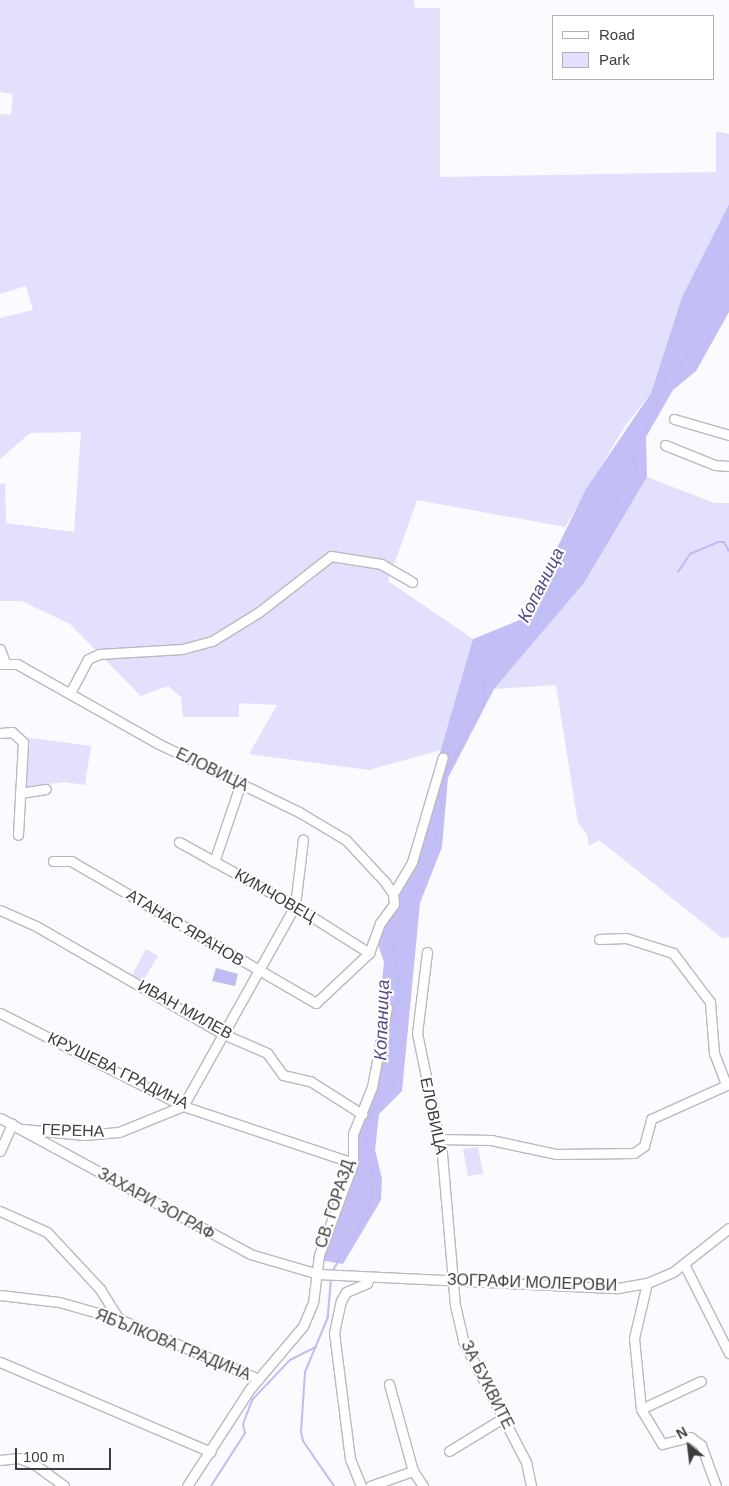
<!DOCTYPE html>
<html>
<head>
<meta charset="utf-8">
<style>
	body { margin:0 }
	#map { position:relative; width:729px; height:1486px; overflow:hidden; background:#fbfafe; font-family:Helvetica,sans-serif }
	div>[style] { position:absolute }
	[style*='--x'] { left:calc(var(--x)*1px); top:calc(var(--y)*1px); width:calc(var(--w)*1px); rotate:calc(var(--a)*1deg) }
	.green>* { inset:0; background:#e2e0fc }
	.forest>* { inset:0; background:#c3bff6 }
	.water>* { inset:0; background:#c0bcf3 }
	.stream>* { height:2px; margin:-1px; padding:0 1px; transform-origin:1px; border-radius:1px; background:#c0bcf3 }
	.roads { filter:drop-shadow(1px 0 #bab9be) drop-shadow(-1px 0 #bab9be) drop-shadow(0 1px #bab9be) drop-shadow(0 -1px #bab9be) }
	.minor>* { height:9px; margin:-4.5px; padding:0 4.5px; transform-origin:4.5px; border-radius:4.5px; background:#fff }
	span { translate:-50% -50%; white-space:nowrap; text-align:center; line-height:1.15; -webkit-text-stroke:4px #fff; paint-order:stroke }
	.street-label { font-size:16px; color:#3d3c3e }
	.water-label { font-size:18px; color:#52498b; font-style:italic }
	.legend { position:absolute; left:552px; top:15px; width:162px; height:65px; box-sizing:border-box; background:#fff; border:1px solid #b1b1b2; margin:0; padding:6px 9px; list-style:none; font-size:15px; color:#3d3c3e }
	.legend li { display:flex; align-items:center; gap:10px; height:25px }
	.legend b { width:25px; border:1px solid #b1b1b2 }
	.north { position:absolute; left:664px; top:1421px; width:50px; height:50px; -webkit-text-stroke:4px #fff; paint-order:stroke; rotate:331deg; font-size:14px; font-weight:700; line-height:20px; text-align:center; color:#3d3c3e }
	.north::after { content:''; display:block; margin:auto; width:18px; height:22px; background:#3d3c3e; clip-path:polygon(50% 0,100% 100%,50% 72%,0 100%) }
	.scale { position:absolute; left:15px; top:1448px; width:96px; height:22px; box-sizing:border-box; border:2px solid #3d3c3e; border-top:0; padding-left:6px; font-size:15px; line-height:18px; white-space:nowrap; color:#3d3c3e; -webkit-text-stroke:4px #fff; paint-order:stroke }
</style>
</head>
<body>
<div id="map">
	<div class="green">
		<i style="clip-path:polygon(0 0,414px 0,415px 8px,440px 8px,440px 177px,716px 172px,716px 131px,729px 134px,729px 204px,682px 297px,651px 393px,625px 426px,565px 527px,417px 500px,388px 581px,473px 639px,444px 749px,369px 770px,249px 754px,277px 705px,239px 703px,239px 717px,183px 717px,181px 697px,168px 686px,141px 696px,70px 624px,22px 601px,0 601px,0 484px,5px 483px,6px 523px,74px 532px,81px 432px,30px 433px,0 459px,0 318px,33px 310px,26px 286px,0 294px,0 114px,11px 115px,13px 94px,0 92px)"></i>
		<i style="clip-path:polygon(647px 477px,714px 503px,729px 503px,729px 937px,722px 938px,599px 840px,589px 846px,587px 834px,578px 823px,556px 685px,494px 689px,584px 583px)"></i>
		<i style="clip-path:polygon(32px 738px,91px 746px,85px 785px,64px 782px,26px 787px,23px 784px,28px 739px)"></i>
		<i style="clip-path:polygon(146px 949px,158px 956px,143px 981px,132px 975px)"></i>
		<i style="clip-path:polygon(478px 1147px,483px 1174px,468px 1176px,463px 1149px)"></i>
	</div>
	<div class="forest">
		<i style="clip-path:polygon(729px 204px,729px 312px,696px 371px,673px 390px,646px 437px,647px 477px,584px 583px,494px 689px,448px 778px,442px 847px,420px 903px,402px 1091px,379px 1114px,375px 1150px,382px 1179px,381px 1200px,343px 1264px,320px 1260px,329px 1228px,356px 1168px,355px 1134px,376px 1091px,390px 1008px,381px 990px,384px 962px,377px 942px,397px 901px,473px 639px,522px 619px,586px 489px,651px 393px,682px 297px)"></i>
	</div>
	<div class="water">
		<i style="clip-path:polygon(216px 968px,238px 974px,235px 986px,212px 981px)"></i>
	</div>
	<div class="stream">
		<i style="--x:678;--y:572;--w:22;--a:-56"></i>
		<i style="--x:690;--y:554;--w:30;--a:-23"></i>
		<i style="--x:718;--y:542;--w:6;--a:0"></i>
		<i style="--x:724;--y:542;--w:10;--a:61"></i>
		<i style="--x:332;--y:1272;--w:80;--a:-59.9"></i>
		<i style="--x:372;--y:1203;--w:31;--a:-88"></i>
		<i style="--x:373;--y:1172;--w:20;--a:-114"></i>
		<i style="--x:365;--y:1154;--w:22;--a:-87"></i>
		<i style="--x:366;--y:1132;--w:22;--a:-72"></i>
		<i style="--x:373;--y:1111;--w:32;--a:-49"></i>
		<i style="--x:394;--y:1087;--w:46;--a:-93.7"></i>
		<i style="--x:391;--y:1041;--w:52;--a:-81.1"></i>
		<i style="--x:399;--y:990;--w:59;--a:-96.8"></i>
		<i style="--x:392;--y:931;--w:16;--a:-47"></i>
		<i style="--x:403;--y:919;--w:49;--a:-63.4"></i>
		<i style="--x:425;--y:875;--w:68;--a:-74.7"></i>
		<i style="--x:443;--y:809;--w:18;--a:-103"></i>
		<i style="--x:439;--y:791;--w:13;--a:-77"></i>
		<i style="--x:442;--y:778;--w:83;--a:-60.3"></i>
		<i style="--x:483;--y:706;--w:30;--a:-86"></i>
		<i style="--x:485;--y:676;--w:28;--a:-49"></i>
		<i style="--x:503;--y:655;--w:37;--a:-36"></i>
		<i style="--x:533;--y:633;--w:83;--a:-66.5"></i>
		<i style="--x:566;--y:557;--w:25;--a:-47"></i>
		<i style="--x:583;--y:539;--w:33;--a:-33"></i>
		<i style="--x:611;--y:521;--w:28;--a:-69"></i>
		<i style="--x:621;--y:495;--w:26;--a:-51"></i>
		<i style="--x:637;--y:475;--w:20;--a:-101"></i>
		<i style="--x:633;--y:455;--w:87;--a:-65.5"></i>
		<i style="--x:669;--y:376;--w:13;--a:-39"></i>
		<i style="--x:679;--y:368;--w:114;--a:-63.9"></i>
		<i style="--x:331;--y:1279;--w:38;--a:95"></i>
		<i style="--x:328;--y:1317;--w:60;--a:112.7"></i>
		<i style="--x:305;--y:1372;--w:60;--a:93.8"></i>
		<i style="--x:301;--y:1432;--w:9;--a:77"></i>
		<i style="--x:303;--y:1441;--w:55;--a:55.4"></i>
		<i style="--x:211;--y:1486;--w:63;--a:-57.3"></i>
		<i style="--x:245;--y:1433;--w:9;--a:-103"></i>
		<i style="--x:243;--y:1424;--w:26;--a:-69"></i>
		<i style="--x:252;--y:1400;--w:55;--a:-46.5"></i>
		<i style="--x:290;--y:1360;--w:29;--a:-27"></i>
	</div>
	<div class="roads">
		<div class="minor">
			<i style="--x:674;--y:419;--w:57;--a:16.2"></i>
			<i style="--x:665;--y:445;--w:54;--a:21.8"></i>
			<i style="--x:715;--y:465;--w:14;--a:4"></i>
			<i style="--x:0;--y:649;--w:15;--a:70"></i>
			<i style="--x:0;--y:664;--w:17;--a:0"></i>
			<i style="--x:17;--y:664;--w:163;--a:29.4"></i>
			<i style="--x:159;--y:744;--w:156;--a:25.9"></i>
			<i style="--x:299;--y:812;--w:55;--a:30.8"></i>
			<i style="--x:346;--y:840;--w:57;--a:47.1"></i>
			<i style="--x:385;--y:882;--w:14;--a:56"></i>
			<i style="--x:393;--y:894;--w:10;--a:84"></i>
			<i style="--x:394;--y:904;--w:24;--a:126"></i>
			<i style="--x:380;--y:923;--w:32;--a:110"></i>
			<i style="--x:369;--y:953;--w:73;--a:136.7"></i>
			<i style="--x:316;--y:1003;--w:283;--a:-149.9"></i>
			<i style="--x:71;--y:861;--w:18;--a:180"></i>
			<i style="--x:70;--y:693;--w:38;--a:-62"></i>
			<i style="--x:88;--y:659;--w:12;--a:-24"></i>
			<i style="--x:99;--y:654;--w:83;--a:-3.4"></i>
			<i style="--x:182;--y:649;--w:31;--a:-15"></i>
			<i style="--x:212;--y:641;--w:55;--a:-31.7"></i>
			<i style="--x:259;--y:612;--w:91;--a:-37.9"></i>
			<i style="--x:331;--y:556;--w:51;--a:9.1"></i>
			<i style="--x:381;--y:564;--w:36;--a:30"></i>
			<i style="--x:0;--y:733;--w:12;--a:-5"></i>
			<i style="--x:12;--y:732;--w:15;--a:42"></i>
			<i style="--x:23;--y:742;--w:93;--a:93.1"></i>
			<i style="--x:20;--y:793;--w:26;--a:-9"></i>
			<i style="--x:179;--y:842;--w:132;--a:28.9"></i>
			<i style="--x:295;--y:906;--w:88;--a:32.4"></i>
			<i style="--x:214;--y:862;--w:81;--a:-71.3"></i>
			<i style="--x:393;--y:894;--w:37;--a:-59"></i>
			<i style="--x:412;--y:862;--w:109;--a:-73.6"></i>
			<i style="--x:0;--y:910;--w:39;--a:24"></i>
			<i style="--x:36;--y:926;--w:214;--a:30"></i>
			<i style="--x:221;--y:1033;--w:50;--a:23.5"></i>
			<i style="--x:267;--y:1053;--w:27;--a:54"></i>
			<i style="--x:283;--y:1075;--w:28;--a:13"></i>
			<i style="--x:310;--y:1081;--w:62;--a:32.4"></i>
			<i style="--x:599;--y:939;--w:27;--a:-2"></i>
			<i style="--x:626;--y:938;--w:49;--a:17.7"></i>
			<i style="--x:673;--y:953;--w:61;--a:52.9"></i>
			<i style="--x:710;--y:1002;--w:51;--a:85.5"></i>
			<i style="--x:714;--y:1053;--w:33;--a:69"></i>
			<i style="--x:427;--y:952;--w:82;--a:97"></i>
			<i style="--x:417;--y:1033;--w:124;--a:78.3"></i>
			<i style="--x:442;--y:1154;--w:152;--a:85.1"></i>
			<i style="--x:455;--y:1305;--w:37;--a:77"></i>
			<i style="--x:463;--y:1341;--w:136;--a:62.5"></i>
			<i style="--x:526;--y:1462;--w:25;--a:78"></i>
			<i style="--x:0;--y:1013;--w:205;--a:26.9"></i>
			<i style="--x:183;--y:1106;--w:179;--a:18.5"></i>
			<i style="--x:0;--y:1118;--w:285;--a:28.5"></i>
			<i style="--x:250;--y:1254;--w:71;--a:16.4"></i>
			<i style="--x:318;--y:1274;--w:300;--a:2.7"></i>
			<i style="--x:618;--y:1288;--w:29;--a:-10"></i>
			<i style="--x:647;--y:1283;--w:28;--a:-23"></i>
			<i style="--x:673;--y:1272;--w:71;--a:-38.2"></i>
			<i style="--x:23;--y:1129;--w:61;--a:5.6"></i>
			<i style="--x:84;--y:1135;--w:35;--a:-5"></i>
			<i style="--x:119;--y:1132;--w:69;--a:-22.1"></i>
			<i style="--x:183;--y:1106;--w:229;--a:-60.8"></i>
			<i style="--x:295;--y:906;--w:67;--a:-83.2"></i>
			<i style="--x:439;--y:1139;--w:52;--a:1.1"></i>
			<i style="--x:491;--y:1140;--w:66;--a:12.2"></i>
			<i style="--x:556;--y:1154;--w:78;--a:-0.7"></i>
			<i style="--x:634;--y:1153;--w:12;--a:-35"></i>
			<i style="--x:644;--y:1146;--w:28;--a:-75"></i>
			<i style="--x:651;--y:1119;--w:85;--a:-24.2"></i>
			<i style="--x:0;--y:1151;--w:30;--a:-66"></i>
			<i style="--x:0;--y:1211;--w:51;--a:24.1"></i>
			<i style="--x:47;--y:1232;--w:78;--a:47.1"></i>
			<i style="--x:100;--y:1289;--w:36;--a:58"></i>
			<i style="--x:684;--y:1264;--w:100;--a:63.2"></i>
			<i style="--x:647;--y:1283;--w:57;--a:103.3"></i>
			<i style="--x:634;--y:1338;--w:71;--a:84.4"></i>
			<i style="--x:641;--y:1409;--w:41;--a:59"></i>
			<i style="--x:662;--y:1444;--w:29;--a:-14"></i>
			<i style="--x:690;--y:1437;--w:14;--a:36"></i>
			<i style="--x:701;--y:1445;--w:44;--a:69.9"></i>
			<i style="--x:0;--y:1295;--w:59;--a:6.8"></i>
			<i style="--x:59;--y:1302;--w:62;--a:15.8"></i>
			<i style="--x:119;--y:1319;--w:151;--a:23.3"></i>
			<i style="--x:0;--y:1362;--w:229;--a:23.1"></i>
			<i style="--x:389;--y:1384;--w:90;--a:74.6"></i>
			<i style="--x:413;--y:1471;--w:18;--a:56"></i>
			<i style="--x:641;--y:1409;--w:66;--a:-25"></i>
			<i style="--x:449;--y:1451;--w:63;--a:-31.4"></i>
			<i style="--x:0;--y:1460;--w:19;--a:-6"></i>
			<i style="--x:19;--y:1458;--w:16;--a:22"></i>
			<i style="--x:34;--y:1464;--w:37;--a:36"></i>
			<i style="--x:187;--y:1486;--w:114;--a:-57.1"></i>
			<i style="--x:249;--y:1390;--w:84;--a:-49.8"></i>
			<i style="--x:303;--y:1326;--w:25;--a:-67"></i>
			<i style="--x:313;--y:1303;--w:48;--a:-82.9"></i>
			<i style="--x:319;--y:1255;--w:98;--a:-69.7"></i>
			<i style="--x:353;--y:1163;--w:29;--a:-90"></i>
			<i style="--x:353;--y:1134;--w:51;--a:-68"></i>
			<i style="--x:372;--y:1087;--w:81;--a:-79.4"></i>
			<i style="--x:361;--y:1486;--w:29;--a:-112"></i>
			<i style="--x:350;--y:1459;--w:127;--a:-97.2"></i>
			<i style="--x:334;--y:1333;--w:33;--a:-78"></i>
			<i style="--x:341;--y:1301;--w:10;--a:-61"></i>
			<i style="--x:346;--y:1292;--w:23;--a:-23"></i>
			<i style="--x:367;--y:1283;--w:6;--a:-72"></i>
			<i style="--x:370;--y:1486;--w:46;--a:-19.2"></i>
		</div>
	</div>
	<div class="street-label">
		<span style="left:212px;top:770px;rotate:26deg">ЕЛОВИЦА</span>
		<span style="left:275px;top:896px;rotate:30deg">КИМЧОВЕЦ</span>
		<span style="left:185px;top:928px;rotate:31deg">АТАНАС ЯРАНОВ</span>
		<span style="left:185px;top:1010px;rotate:29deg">ИВАН МИЛЕВ</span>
		<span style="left:118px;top:1071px;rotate:26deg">КРУШЕВА ГРАДИНА</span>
		<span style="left:433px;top:1116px;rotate:78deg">ЕЛОВИЦА</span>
		<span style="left:73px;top:1131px;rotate:2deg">ГЕРЕНА</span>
		<span style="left:156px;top:1204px;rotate:29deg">ЗАХАРИ ЗОГРАФ</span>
		<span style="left:335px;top:1204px;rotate:-72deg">СВ. ГОРАЗД</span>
		<span style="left:532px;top:1283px;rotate:2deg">ЗОГРАФИ МОЛЕРОВИ</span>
		<span style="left:173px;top:1345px;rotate:22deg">ЯБЪЛКОВА ГРАДИНА</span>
		<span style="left:487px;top:1385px;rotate:63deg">ЗА БУКВИТЕ</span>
	</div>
	<div class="water-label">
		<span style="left:541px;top:585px;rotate:-63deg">Копаница</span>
		<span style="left:382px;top:1020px;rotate:-88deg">Копаница</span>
	</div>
	<ul class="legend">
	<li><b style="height:6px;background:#fff"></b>Road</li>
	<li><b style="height:14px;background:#e2e0fc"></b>Park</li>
	</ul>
	<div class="north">N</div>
	<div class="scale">100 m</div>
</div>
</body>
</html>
